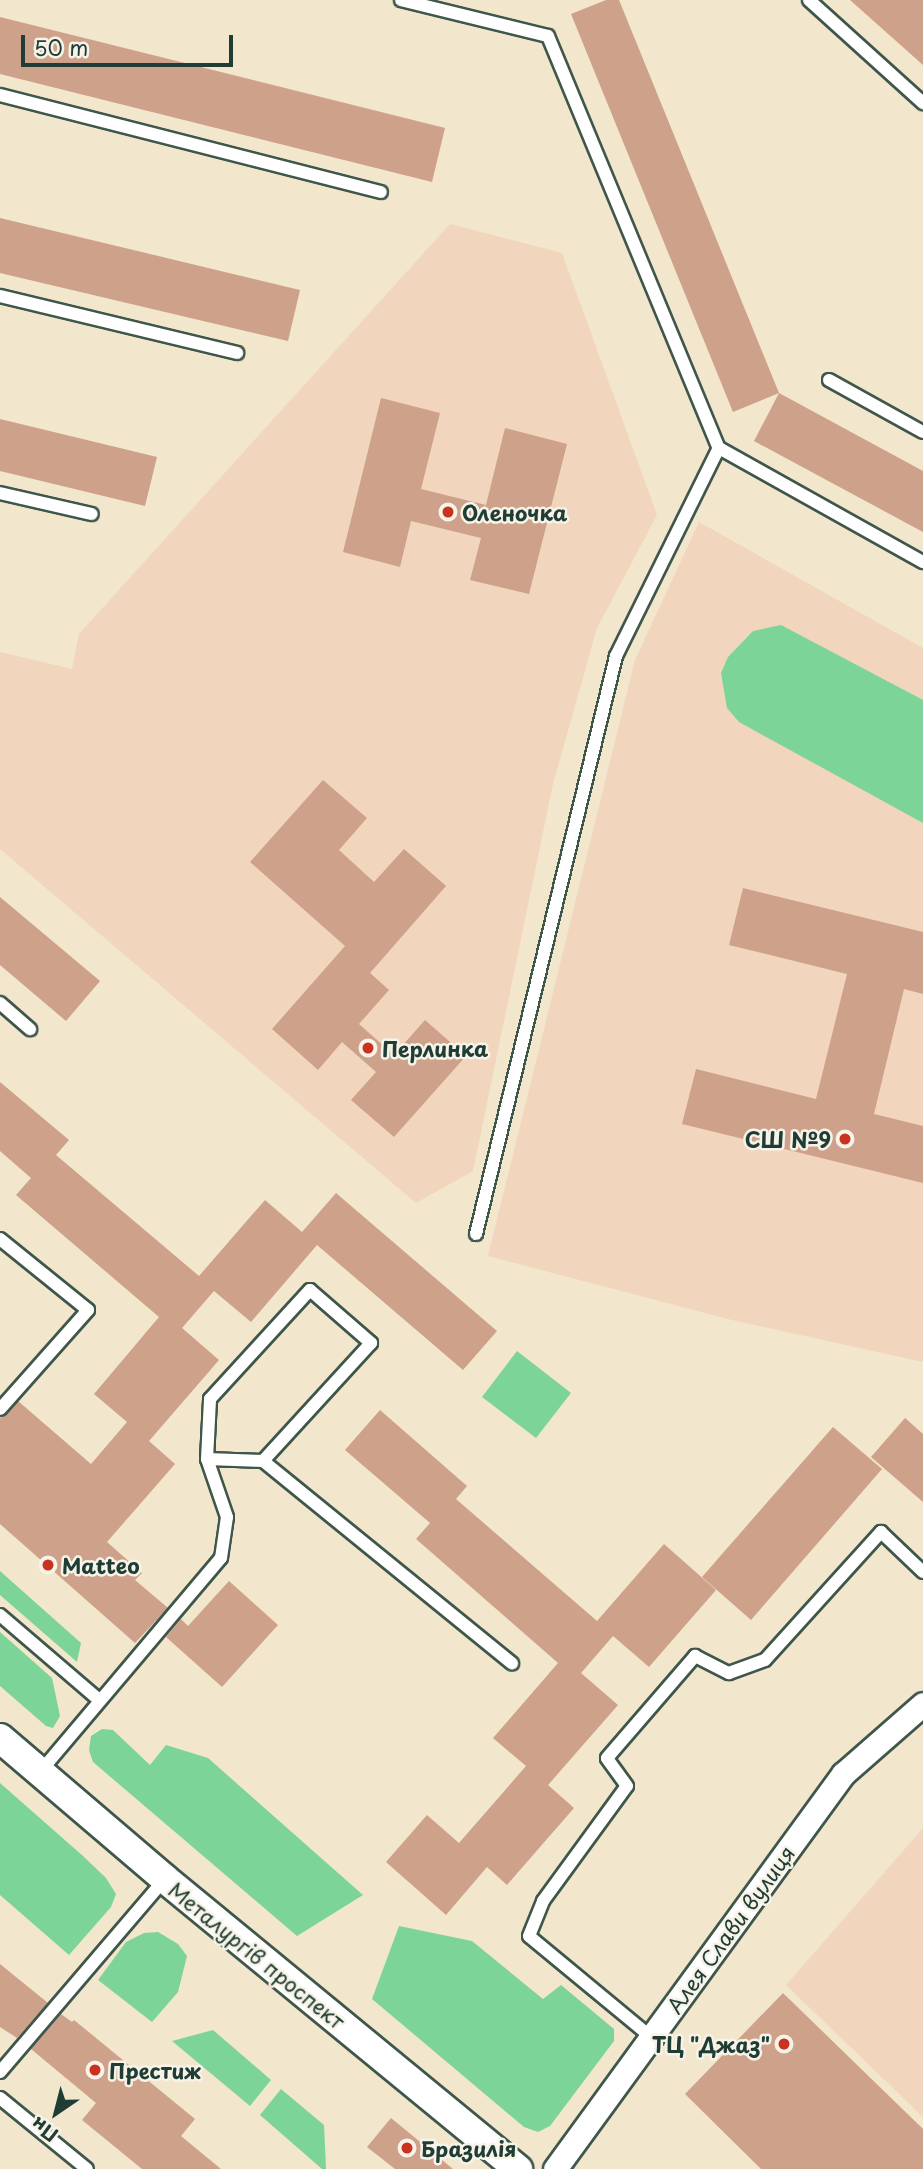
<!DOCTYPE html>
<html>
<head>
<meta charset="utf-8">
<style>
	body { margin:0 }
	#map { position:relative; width:923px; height:2169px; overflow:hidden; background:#f2e6cc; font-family:"Playpen Sans",sans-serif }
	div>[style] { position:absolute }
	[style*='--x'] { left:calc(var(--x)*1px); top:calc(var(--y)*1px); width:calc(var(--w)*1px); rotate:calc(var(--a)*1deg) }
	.built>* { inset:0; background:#f1d5bd }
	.green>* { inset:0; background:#7dd499 }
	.building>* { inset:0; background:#cea18a }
	.roads { filter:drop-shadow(2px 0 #3f564b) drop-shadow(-2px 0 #3f564b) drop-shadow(0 2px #3f564b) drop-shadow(0 -2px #3f564b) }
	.service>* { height:12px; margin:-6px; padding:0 6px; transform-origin:6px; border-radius:6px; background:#fff }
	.minor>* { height:23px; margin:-11.5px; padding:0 11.5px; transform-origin:11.5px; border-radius:11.5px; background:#fff }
	.tertiary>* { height:28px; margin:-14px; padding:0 14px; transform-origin:14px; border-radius:14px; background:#fff }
	.dots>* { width:19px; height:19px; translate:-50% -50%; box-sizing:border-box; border:4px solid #f7f3e8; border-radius:50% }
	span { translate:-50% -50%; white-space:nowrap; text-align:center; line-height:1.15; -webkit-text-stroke:5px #f7f3e8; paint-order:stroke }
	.poi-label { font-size:21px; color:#1f3d34; font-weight:700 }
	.left { translate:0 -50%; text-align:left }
	.right { translate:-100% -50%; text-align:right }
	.street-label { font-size:21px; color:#1f3d34 }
	.north { position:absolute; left:21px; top:2078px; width:70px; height:70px; -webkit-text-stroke:5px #f7f3e8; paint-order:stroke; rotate:215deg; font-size:19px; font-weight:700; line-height:28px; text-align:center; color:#1f3d34 }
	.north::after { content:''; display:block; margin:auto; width:24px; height:32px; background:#1f3d34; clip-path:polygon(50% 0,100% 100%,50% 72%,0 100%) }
	.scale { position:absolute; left:21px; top:35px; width:212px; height:32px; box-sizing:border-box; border:4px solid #1f3d34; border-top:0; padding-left:9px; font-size:21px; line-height:24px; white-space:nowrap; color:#1f3d34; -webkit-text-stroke:5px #f7f3e8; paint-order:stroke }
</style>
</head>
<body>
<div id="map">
	<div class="built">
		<i style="clip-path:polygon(450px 224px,562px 253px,657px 515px,597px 628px,553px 784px,473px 1171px,416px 1203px,0 849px,0 652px,72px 669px,79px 634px)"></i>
		<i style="clip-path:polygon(699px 522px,923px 648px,923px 1362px,732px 1320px,488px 1256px,635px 660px)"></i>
		<i style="clip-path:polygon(923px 1828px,923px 2117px,786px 1985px)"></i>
	</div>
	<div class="green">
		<i style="clip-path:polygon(781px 625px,923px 700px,923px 823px,739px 722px,727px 708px,721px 673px,728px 657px,753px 631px)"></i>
		<i style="clip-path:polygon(517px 1351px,571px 1393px,536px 1438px,482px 1397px)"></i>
		<i style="clip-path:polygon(0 1571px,81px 1643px,77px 1662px,0 1595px)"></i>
		<i style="clip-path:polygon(0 1632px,52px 1678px,60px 1716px,53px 1728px,46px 1726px,0 1686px)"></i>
		<i style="clip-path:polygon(102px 1729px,113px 1730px,150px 1765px,166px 1745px,208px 1758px,363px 1895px,297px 1936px,93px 1762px,89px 1750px,91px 1736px)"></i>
		<i style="clip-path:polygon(0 1783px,83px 1856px,106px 1878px,116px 1894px,111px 1907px,69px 1955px,0 1895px)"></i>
		<i style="clip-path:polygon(399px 1926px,472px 1941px,543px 1999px,561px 1985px,614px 2029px,614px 2041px,550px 2126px,538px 2132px,524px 2127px,372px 1999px)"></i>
		<i style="clip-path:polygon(158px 1932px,178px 1944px,187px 1956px,178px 1992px,152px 2022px,98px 1980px,126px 1942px,144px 1933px)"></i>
		<i style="clip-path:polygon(213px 2030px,271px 2080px,250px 2106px,172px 2041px)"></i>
		<i style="clip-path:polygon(281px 2089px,324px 2125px,326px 2169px,322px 2169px,260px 2115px)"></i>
	</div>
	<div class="building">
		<i style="clip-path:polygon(606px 0,619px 0,779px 393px,733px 412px,571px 14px)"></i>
		<i style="clip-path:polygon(850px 0,923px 0,923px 65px)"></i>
		<i style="clip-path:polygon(0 17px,445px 128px,432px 182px,0 74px)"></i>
		<i style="clip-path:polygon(0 218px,300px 290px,288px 341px,0 273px)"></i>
		<i style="clip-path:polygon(779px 393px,923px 471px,923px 532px,754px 441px)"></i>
		<i style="clip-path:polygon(381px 398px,440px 413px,421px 489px,486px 505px,505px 428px,567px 444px,529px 594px,470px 580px,481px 538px,411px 521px,400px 567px,343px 552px)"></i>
		<i style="clip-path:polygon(0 419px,157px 457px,145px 506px,0 471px)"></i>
		<i style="clip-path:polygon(323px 780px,367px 818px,339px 850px,374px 882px,404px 849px,446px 886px,370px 973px,389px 990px,359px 1024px,394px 1055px,425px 1020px,466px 1056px,394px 1137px,351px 1100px,376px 1072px,342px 1042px,318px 1070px,272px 1029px,345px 946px,250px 862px)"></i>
		<i style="clip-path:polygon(743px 888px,923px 932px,923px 994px,904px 989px,874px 1114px,923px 1126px,923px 1183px,682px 1124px,696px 1069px,816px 1099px,847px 974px,729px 945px)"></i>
		<i style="clip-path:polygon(0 897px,100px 981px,66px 1021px,0 965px)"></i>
		<i style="clip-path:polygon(0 1082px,69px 1140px,56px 1155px,199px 1276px,265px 1200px,302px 1232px,336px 1193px,497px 1331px,463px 1370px,317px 1245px,251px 1322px,214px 1291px,182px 1328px,219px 1360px,149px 1441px,175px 1464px,107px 1542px,142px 1573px,135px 1580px,168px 1608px,135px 1643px,0 1524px,0 1418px,18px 1401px,91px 1464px,127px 1422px,94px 1394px,159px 1317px,16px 1195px,31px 1178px,0 1151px)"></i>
		<i style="clip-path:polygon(380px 1410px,467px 1486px,456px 1499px,597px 1621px,664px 1544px,716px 1590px,649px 1667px,613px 1636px,581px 1673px,618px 1705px,548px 1785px,574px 1808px,507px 1885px,487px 1867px,446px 1915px,386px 1862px,427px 1815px,459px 1843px,526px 1766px,493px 1738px,558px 1663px,416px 1539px,430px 1523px,345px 1450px)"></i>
		<i style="clip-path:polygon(905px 1418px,923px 1434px,923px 1502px,871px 1457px)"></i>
		<i style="clip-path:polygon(833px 1427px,882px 1469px,751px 1620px,702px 1577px)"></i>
		<i style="clip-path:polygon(229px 1581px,278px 1625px,222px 1687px,166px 1637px,181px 1619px,188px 1626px)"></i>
		<i style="clip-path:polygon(0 1964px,48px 2003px,17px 2038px,0 2027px)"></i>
		<i style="clip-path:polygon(783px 1993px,923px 2129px,923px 2169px,761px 2169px,685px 2094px)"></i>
		<i style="clip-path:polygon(61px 2014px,72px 2022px,74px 2020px,195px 2119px,181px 2136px,221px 2169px,142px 2169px,82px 2120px,96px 2103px,31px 2049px)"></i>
		<i style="clip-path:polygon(391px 2118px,453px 2169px,395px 2169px,367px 2147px)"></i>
	</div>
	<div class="roads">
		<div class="service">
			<i style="--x:401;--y:0;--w:151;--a:13.8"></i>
			<i style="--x:548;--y:36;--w:446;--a:67.5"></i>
			<i style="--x:719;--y:448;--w:234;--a:29.2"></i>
			<i style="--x:809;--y:0;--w:154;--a:42.1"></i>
			<i style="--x:0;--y:95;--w:393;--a:14.3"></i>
			<i style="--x:0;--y:296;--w:244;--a:13.5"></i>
			<i style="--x:829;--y:380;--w:107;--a:29"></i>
			<i style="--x:0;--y:493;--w:94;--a:12.9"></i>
			<i style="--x:0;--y:1003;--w:40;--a:41"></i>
			<i style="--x:476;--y:1234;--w:595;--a:-76.38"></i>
			<i style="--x:616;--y:656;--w:232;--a:-63.7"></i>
			<i style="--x:0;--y:1239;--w:113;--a:38.9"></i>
			<i style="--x:88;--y:1310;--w:132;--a:131.6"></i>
			<i style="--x:263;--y:1461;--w:321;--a:39.1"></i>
			<i style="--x:0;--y:1615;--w:130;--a:40.6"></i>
			<i style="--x:40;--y:1772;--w:280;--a:-49.8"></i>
			<i style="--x:221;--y:1558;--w:41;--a:-81.7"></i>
			<i style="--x:227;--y:1517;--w:61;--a:-109"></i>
			<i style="--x:207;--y:1459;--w:60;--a:-87.1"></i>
			<i style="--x:210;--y:1399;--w:148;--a:-47.5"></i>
			<i style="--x:310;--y:1290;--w:81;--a:41"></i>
			<i style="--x:371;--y:1343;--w:160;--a:132.5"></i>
			<i style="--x:263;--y:1461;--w:56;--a:-178"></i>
			<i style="--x:651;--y:2037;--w:158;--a:-140.4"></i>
			<i style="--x:529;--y:1936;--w:38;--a:-68"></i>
			<i style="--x:543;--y:1901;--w:142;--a:-53.9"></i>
			<i style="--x:627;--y:1786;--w:34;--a:-126"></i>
			<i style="--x:607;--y:1758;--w:135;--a:-49.2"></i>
			<i style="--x:695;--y:1656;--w:38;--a:27"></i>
			<i style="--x:729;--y:1673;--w:38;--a:-20"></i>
			<i style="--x:765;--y:1660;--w:173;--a:-47.8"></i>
			<i style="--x:881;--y:1532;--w:58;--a:43.6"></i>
			<i style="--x:0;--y:2072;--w:254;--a:-49.5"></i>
			<i style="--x:0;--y:2098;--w:112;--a:39.2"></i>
		</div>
		<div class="minor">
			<i style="--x:555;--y:2169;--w:489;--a:-53.9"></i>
			<i style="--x:843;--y:1774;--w:106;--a:-41.2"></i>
		</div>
		<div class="tertiary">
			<i style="--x:0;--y:1738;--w:217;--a:40.5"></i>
			<i style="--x:165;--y:1879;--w:457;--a:39.4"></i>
		</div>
	</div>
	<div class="dots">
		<i style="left:448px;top:512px;background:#c8321e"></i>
		<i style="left:368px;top:1048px;background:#c8321e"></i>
		<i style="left:845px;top:1139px;background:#c8321e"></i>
		<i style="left:48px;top:1565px;background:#c8321e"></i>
		<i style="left:784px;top:2044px;background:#c8321e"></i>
		<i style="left:95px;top:2070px;background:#c8321e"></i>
		<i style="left:407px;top:2148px;background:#c8321e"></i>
	</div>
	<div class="poi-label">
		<span class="left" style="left:462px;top:512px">Оленочка</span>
		<span class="left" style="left:382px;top:1048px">Перлинка</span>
		<span class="right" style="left:831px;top:1139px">СШ №9</span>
		<span class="left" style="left:62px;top:1565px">Matteo</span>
		<span class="right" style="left:770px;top:2044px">ТЦ "Джаз"</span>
		<span class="left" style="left:109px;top:2070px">Престиж</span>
		<span class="left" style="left:421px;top:2148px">Бразилія</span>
	</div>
	<div class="street-label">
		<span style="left:730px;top:1929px;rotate:-54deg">Алея Слави вулиця</span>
		<span style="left:257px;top:1955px;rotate:39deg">Металургів проспект</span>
	</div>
	<div class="north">Пн</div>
	<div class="scale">50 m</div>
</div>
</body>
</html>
